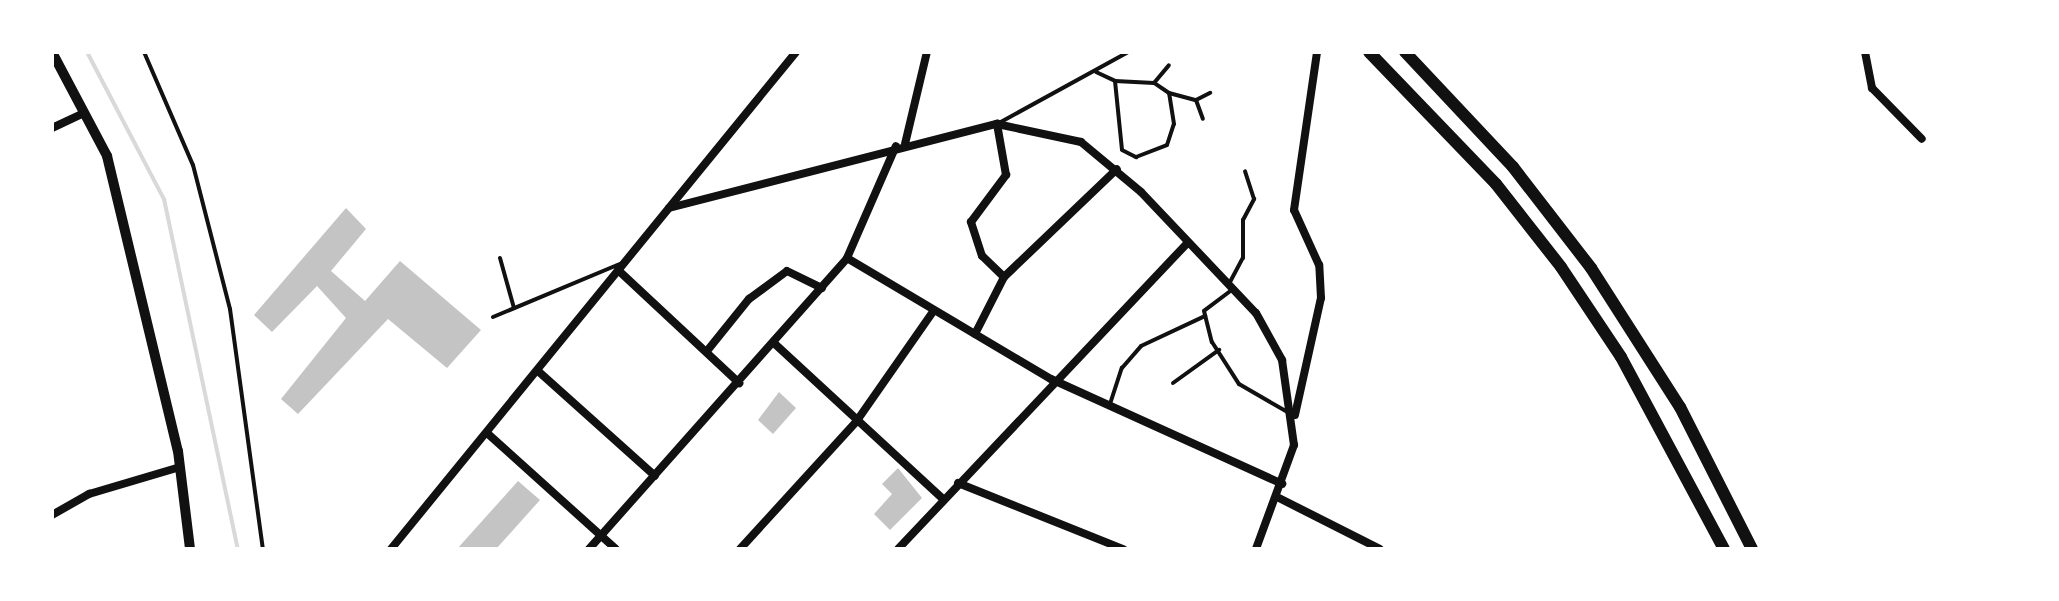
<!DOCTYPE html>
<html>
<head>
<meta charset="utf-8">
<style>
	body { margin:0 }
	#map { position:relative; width:2059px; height:601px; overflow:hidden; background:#fff; font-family:"Open Sans",sans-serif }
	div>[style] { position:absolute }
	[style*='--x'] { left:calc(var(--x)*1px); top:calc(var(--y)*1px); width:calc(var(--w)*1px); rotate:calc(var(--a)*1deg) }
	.stream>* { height:4px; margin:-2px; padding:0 2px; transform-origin:2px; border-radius:2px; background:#d9d9d9 }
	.building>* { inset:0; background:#c4c4c4 }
	.service>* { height:4px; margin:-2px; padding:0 2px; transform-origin:2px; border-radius:2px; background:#111 }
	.minor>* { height:8px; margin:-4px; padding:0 4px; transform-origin:4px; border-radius:4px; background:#111 }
	.tertiary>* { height:10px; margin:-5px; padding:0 5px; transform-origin:5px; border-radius:5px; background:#111 }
	.secondary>* { height:12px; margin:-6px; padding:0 6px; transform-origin:6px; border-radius:6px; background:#111 }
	span { translate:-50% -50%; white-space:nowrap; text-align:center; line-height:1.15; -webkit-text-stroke:6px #fff; paint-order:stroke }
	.frame { position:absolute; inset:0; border:54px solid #fff; pointer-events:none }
</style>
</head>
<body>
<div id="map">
	<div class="stream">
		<i style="--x:87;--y:52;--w:166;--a:62.4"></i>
		<i style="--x:164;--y:199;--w:358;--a:78.1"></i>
	</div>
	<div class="building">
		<i style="clip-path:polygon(346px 208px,366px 229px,331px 271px,365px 301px,400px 261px,481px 330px,447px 368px,388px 319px,298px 414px,281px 399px,346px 318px,317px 286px,272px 332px,254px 315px)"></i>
		<i style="clip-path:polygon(779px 392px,796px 408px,773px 434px,758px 420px)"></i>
		<i style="clip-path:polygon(898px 468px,922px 498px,890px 530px,874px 514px,892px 494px,882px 484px)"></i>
		<i style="clip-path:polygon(518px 481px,540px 500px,496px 549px,457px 549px)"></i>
	</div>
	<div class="service">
		<i style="--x:144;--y:52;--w:123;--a:66.6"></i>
		<i style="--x:193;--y:165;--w:149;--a:75.6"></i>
		<i style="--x:230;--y:309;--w:242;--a:82.2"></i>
		<i style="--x:1096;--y:72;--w:21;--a:25"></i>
		<i style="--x:1115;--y:81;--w:69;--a:84.2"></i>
		<i style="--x:1122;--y:150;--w:16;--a:27"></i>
		<i style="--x:1136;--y:157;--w:33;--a:-21"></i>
		<i style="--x:1167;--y:145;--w:22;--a:-72"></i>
		<i style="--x:1174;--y:124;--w:31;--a:-99"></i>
		<i style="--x:1169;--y:93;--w:18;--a:-146"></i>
		<i style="--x:1154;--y:83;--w:39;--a:-177"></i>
		<i style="--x:1154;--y:83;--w:23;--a:-50"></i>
		<i style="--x:1169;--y:93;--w:28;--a:15"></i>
		<i style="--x:1196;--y:100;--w:20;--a:70"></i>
		<i style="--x:1196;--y:100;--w:16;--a:-27"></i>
		<i style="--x:999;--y:123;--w:147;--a:-28.8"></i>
		<i style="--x:500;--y:258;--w:52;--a:74.4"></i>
		<i style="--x:1230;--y:282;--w:27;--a:-62"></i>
		<i style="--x:1243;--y:258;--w:38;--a:-90"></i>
		<i style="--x:1243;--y:220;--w:24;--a:-62"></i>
		<i style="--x:1254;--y:199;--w:29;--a:-108"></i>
		<i style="--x:1233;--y:289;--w:36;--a:143"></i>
		<i style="--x:1204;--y:311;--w:32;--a:76"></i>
		<i style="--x:1212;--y:342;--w:50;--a:57.3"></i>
		<i style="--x:1239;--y:384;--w:58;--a:30.1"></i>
		<i style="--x:493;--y:317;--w:138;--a:-22.7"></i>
		<i style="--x:1173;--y:383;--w:57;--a:-35.7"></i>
		<i style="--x:1110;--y:404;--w:38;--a:-72"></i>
		<i style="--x:1122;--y:368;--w:29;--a:-49"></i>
		<i style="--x:1141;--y:346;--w:71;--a:-25.1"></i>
	</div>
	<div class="minor">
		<i style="--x:1865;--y:52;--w:37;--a:79"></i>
		<i style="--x:1872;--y:88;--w:71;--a:45.6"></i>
		<i style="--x:52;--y:128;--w:35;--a:-25"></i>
		<i style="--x:905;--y:144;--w:95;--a:-76.6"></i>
		<i style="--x:669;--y:208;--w:339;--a:-14.4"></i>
		<i style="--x:997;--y:124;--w:86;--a:12.1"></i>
		<i style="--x:1081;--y:142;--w:78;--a:39.8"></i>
		<i style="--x:1141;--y:192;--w:167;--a:46.5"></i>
		<i style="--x:1256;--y:313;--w:54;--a:61"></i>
		<i style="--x:1282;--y:360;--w:86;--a:82"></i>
		<i style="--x:1294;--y:445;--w:111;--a:110.1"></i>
		<i style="--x:847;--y:258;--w:237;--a:30.7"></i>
		<i style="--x:1051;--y:379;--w:254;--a:24.4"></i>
		<i style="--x:618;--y:270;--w:166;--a:43"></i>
		<i style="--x:1004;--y:277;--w:156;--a:-43.7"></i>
		<i style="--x:975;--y:334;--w:64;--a:-63"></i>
		<i style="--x:1004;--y:277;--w:30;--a:-136"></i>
		<i style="--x:982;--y:256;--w:36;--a:-108"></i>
		<i style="--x:971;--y:222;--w:59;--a:-53.3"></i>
		<i style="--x:1006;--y:175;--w:52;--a:-100"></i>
		<i style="--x:775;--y:344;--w:229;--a:42.7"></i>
		<i style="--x:707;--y:351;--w:67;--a:-51.1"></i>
		<i style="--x:749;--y:299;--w:47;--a:-36.4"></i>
		<i style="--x:787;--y:271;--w:39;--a:26"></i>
		<i style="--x:538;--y:371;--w:157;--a:41.9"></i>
		<i style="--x:1295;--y:415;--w:120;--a:-77.5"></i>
		<i style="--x:1321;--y:298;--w:33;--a:-93"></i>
		<i style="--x:1319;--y:265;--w:60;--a:-114.4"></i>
		<i style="--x:1294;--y:210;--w:160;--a:-81.7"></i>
		<i style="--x:487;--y:433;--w:173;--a:42"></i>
		<i style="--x:958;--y:483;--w:178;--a:21.8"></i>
		<i style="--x:1277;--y:497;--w:115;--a:26.8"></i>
		<i style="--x:52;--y:515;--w:43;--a:-29.6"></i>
		<i style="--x:89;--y:494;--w:95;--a:-16.5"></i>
		<i style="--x:391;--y:549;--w:641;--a:-50.82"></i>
		<i style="--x:589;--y:549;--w:389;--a:-48.4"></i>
		<i style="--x:847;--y:258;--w:122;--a:-66.4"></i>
		<i style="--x:740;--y:549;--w:172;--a:-47.6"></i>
		<i style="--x:856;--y:422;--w:136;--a:-55.1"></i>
		<i style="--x:898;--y:549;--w:422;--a:-46.6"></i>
	</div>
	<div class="tertiary">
		<i style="--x:52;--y:52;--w:118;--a:62.1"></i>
		<i style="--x:107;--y:156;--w:303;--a:76.5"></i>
		<i style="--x:178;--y:451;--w:99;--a:83"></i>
	</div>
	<div class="secondary">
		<i style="--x:1369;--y:52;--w:183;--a:46.1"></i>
		<i style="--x:1496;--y:184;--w:105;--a:51.9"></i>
		<i style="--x:1561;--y:267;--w:108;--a:56.3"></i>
		<i style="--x:1621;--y:357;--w:218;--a:61.8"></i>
		<i style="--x:1405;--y:52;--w:158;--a:46.8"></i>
		<i style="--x:1513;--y:167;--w:128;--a:52.3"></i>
		<i style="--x:1591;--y:268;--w:165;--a:57.4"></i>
		<i style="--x:1680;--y:407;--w:159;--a:63.1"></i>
	</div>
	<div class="frame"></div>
</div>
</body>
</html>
